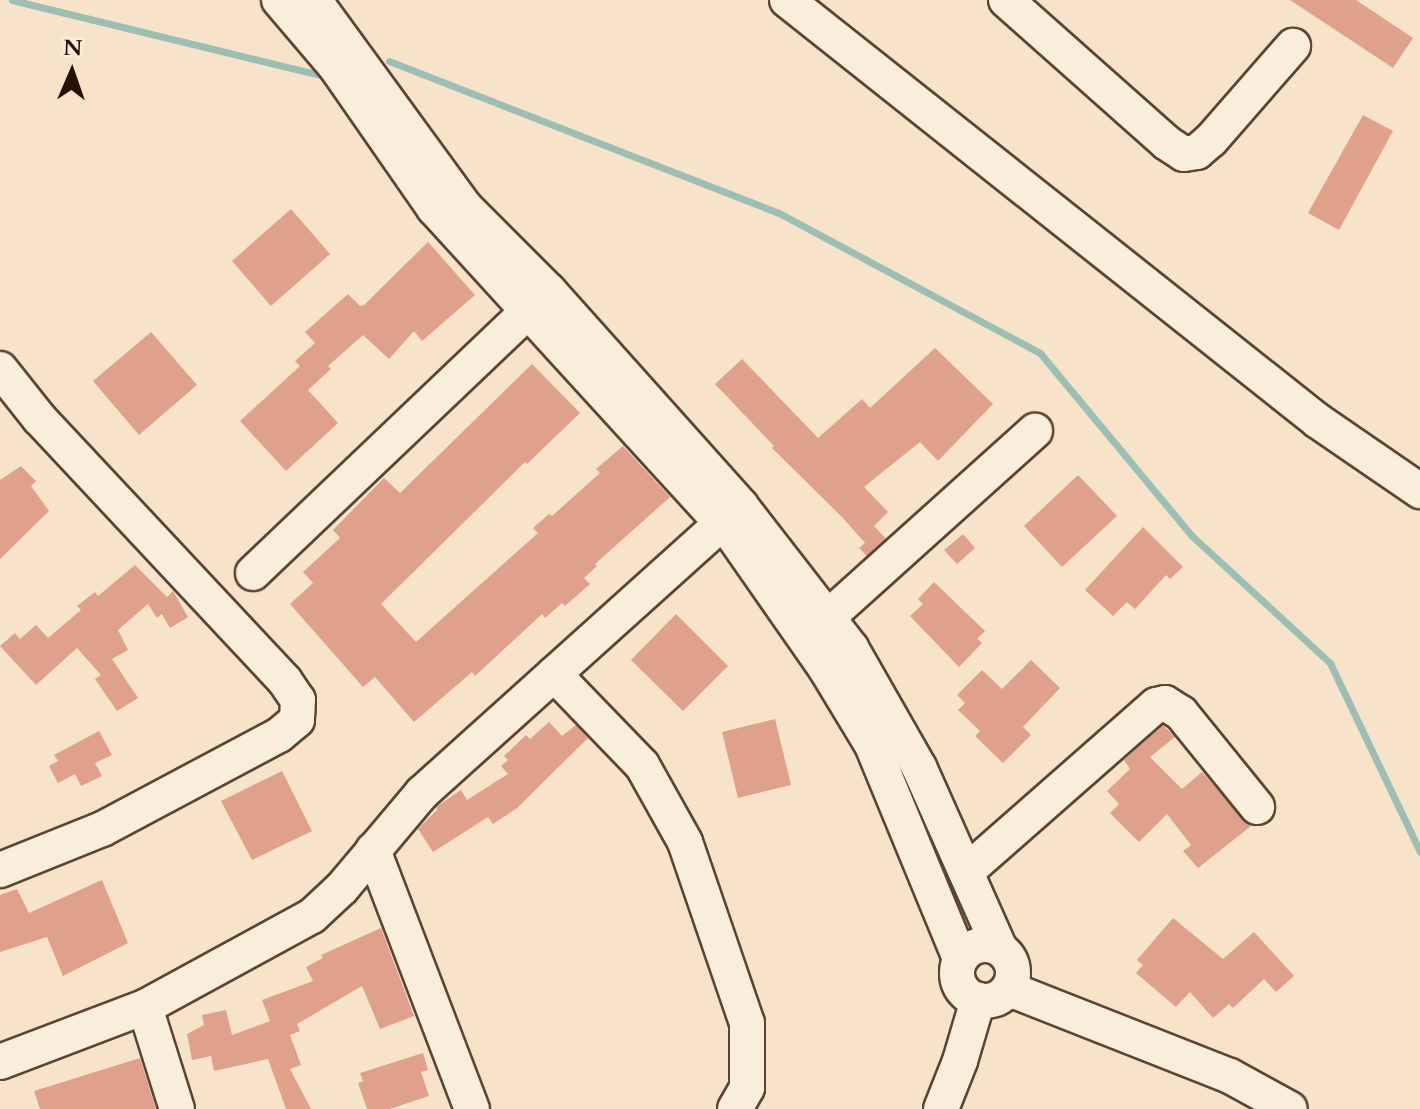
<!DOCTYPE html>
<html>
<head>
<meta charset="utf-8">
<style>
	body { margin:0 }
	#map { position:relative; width:1420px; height:1109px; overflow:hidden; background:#f6e3c9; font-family:Cardo,serif }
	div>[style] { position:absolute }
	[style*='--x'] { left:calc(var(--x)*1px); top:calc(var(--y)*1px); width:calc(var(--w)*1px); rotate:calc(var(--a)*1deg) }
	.stream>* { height:7px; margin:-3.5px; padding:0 3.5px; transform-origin:3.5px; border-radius:3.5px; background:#9dbeb2 }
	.building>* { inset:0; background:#dfa18c }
	.roads { filter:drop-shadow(2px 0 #5c4432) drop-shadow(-2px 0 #5c4432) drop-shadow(0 2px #5c4432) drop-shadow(0 -2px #5c4432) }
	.minor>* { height:34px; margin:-17px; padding:0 17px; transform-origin:17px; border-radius:17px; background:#f9eddc }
	.minor>.ring { margin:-17px; padding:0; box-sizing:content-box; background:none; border:34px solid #f9eddc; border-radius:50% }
	span { translate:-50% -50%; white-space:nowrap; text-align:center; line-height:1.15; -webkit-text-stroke:8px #f9eddc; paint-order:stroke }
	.north { position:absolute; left:32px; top:32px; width:80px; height:80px; -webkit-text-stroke:6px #f9eddc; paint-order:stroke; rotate:2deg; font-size:22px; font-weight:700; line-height:32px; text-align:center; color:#280f00 }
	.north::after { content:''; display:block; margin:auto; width:28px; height:36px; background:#280f00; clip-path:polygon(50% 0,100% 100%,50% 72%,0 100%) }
</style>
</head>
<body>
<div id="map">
	<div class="stream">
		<i style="--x:12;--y:0;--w:325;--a:13.7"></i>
		<i style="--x:389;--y:61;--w:419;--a:21.3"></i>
		<i style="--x:779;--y:213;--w:296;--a:28.2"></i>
		<i style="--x:1040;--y:353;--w:238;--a:50.3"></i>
		<i style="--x:1192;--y:536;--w:188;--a:42.6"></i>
		<i style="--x:1330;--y:663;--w:209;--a:64.5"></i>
	</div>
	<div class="building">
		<i style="clip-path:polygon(1290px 0,1356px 0,1413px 38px,1393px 68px)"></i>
		<i style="clip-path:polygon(1363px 115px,1393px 131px,1339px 230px,1308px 213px)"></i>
		<i style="clip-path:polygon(291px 209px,330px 254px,271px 306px,232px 261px)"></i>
		<i style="clip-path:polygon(428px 242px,475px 295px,422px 341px,414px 331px,389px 359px,363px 335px,328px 366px,331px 369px,308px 390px,338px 423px,286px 471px,240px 421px,300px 366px,295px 361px,315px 343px,305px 332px,348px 294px,360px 306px,364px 305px)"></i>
		<i style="clip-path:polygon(151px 332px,197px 385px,139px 435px,93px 381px)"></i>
		<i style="clip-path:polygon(935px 348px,993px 404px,938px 461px,920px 442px,864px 487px,888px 512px,874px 526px,886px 539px,867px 556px,859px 548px,865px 543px,843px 518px,772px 448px,774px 446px,715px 384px,742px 359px,818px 438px,862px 399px,870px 408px)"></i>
		<i style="clip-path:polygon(532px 364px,580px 413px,527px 464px,525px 462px,381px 604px,416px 642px,538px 533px,533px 528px,549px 514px,552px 516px,600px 473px,596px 469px,623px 446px,670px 497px,595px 564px,597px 566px,584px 578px,590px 584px,565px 606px,562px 603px,545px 618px,542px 614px,475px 676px,472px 672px,414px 722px,375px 677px,363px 687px,290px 604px,313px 583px,303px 572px,340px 538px,333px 530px,384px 478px,400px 493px)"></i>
		<i style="clip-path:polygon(21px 466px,36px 481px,31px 486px,49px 511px,0 559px,0 480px)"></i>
		<i style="clip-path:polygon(1078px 475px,1117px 516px,1062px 567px,1024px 526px)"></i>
		<i style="clip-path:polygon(1143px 527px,1183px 567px,1170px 579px,1166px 575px,1135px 609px,1127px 602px,1113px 616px,1085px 590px)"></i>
		<i style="clip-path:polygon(963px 534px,975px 548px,957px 564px,944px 550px)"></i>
		<i style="clip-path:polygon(135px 565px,167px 597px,173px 591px,188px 617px,170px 628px,162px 614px,157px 618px,148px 604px,118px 630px,128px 650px,112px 659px,138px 698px,117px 711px,95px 679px,101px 675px,77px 648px,36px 685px,0 646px,15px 633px,20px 639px,36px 625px,48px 638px,81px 610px,77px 606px,95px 592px,98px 596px)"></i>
		<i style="clip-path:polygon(934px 582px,985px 631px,977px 639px,982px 643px,959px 667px,910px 616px,923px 604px,918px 599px)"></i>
		<i style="clip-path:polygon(676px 614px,728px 666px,683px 711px,631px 660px)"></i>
		<i style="clip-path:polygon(1031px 660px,1060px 688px,1023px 727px,1031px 735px,1003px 763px,975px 736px,980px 731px,958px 710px,965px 703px,957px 695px,982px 670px,1002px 689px)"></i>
		<i style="clip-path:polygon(775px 719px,791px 785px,738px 798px,722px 732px)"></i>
		<i style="clip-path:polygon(549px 722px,562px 736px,576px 725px,588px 738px,517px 808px,493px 824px,488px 817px,433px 852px,418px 829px,437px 810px,436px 807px,461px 790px,467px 800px,508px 774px,501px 766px,508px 760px,504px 756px,526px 735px,530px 739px)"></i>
		<i style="clip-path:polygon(1163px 725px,1175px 737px,1150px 757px,1182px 789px,1202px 772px,1251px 826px,1198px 868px,1183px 851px,1191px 845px,1167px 814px,1139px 842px,1110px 813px,1119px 804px,1107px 791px,1130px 769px,1124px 760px)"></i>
		<i style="clip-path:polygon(99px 731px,112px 755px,95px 763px,102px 776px,81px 786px,75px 774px,58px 783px,49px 766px,58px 761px,54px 755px)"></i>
		<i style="clip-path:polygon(282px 771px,312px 831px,252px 860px,221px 801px)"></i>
		<i style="clip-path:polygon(102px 880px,128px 943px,63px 976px,47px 937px,0 952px,0 895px,17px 889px,29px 913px)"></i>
		<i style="clip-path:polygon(1173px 918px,1223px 959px,1254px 932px,1294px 976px,1276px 992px,1264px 979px,1233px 1008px,1229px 1004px,1213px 1018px,1190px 992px,1176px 1007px,1136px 973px,1143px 965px,1137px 960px)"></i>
		<i style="clip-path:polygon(381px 928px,414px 1016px,380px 1029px,362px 986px,297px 1024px,300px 1031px,290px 1035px,301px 1065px,290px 1069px,311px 1109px,286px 1109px,268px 1059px,214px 1071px,211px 1056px,192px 1060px,187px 1034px,204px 1025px,202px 1015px,226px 1010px,232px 1035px,270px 1021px,262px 1000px,313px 981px,306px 967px,323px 958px,321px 955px)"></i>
		<i style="clip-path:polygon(423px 1053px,428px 1070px,421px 1072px,429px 1096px,390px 1109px,367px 1109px,358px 1083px,363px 1081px,360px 1073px)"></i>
		<i style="clip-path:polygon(140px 1058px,156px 1109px,40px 1109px,34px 1091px)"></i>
	</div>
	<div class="roads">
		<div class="minor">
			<i style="--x:279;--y:0;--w:88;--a:49.6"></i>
			<i style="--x:336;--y:67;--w:172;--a:55.2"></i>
			<i style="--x:434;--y:208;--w:445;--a:47.6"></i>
			<i style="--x:734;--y:537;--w:161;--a:55.1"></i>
			<i style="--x:826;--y:669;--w:89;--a:58.8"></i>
			<i style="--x:872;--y:745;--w:231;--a:67.6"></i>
			<i style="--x:314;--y:0;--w:256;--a:53.9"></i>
			<i style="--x:465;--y:207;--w:119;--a:45"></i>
			<i style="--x:549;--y:291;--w:288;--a:48.2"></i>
			<i style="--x:741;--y:506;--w:180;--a:52.2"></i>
			<i style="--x:851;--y:648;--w:137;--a:60.3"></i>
			<i style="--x:919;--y:767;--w:197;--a:66"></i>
			<i style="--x:787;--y:0;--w:678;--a:38.41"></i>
			<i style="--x:1318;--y:421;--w:124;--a:34.5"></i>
			<i style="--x:1006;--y:0;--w:215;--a:41.6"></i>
			<i style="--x:1167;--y:143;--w:20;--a:33"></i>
			<i style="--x:1184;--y:154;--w:13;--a:-9"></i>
			<i style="--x:1197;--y:152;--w:18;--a:-41"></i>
			<i style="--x:1211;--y:140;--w:125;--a:-48.9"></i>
			<i style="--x:0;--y:369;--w:63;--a:51.5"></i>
			<i style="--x:39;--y:418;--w:360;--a:46.9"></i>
			<i style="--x:285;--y:681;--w:23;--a:56"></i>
			<i style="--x:298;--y:700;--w:20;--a:93"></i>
			<i style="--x:297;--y:720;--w:23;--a:140"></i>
			<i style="--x:279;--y:735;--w:200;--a:152"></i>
			<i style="--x:102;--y:829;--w:110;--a:158.1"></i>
			<i style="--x:253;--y:573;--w:400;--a:-43.6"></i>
			<i style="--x:827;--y:618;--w:280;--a:-42"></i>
			<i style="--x:554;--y:674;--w:127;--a:46"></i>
			<i style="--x:642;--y:765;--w:88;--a:60.8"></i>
			<i style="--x:685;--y:842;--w:191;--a:71.1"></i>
			<i style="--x:747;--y:1023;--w:65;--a:90"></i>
			<i style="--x:747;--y:1088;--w:24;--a:120"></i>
			<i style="--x:373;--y:850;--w:277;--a:69.1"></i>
			<i style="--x:966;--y:872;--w:253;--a:-41.3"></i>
			<i style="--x:1156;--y:705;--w:9;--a:-13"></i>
			<i style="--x:1165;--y:703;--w:19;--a:32"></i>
			<i style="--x:1181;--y:713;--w:121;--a:51"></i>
			<i class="ring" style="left:957px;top:945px;width:22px;height:22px"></i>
			<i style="--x:1009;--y:989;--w:238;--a:21.5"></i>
			<i style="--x:1230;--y:1076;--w:68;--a:28.8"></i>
			<i style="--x:145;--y:1007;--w:107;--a:72.6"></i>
			<i style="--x:0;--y:1062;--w:155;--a:-20.8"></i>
			<i style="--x:145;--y:1007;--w:190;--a:-28.6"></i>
			<i style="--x:312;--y:916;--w:41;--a:-43"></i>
			<i style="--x:342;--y:888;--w:124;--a:-49.9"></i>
			<i style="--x:422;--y:793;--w:421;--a:-42"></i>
			<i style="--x:941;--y:1109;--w:52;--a:-68.4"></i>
			<i style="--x:960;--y:1061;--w:64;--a:-73.6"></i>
		</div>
	</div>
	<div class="north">N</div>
</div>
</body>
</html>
